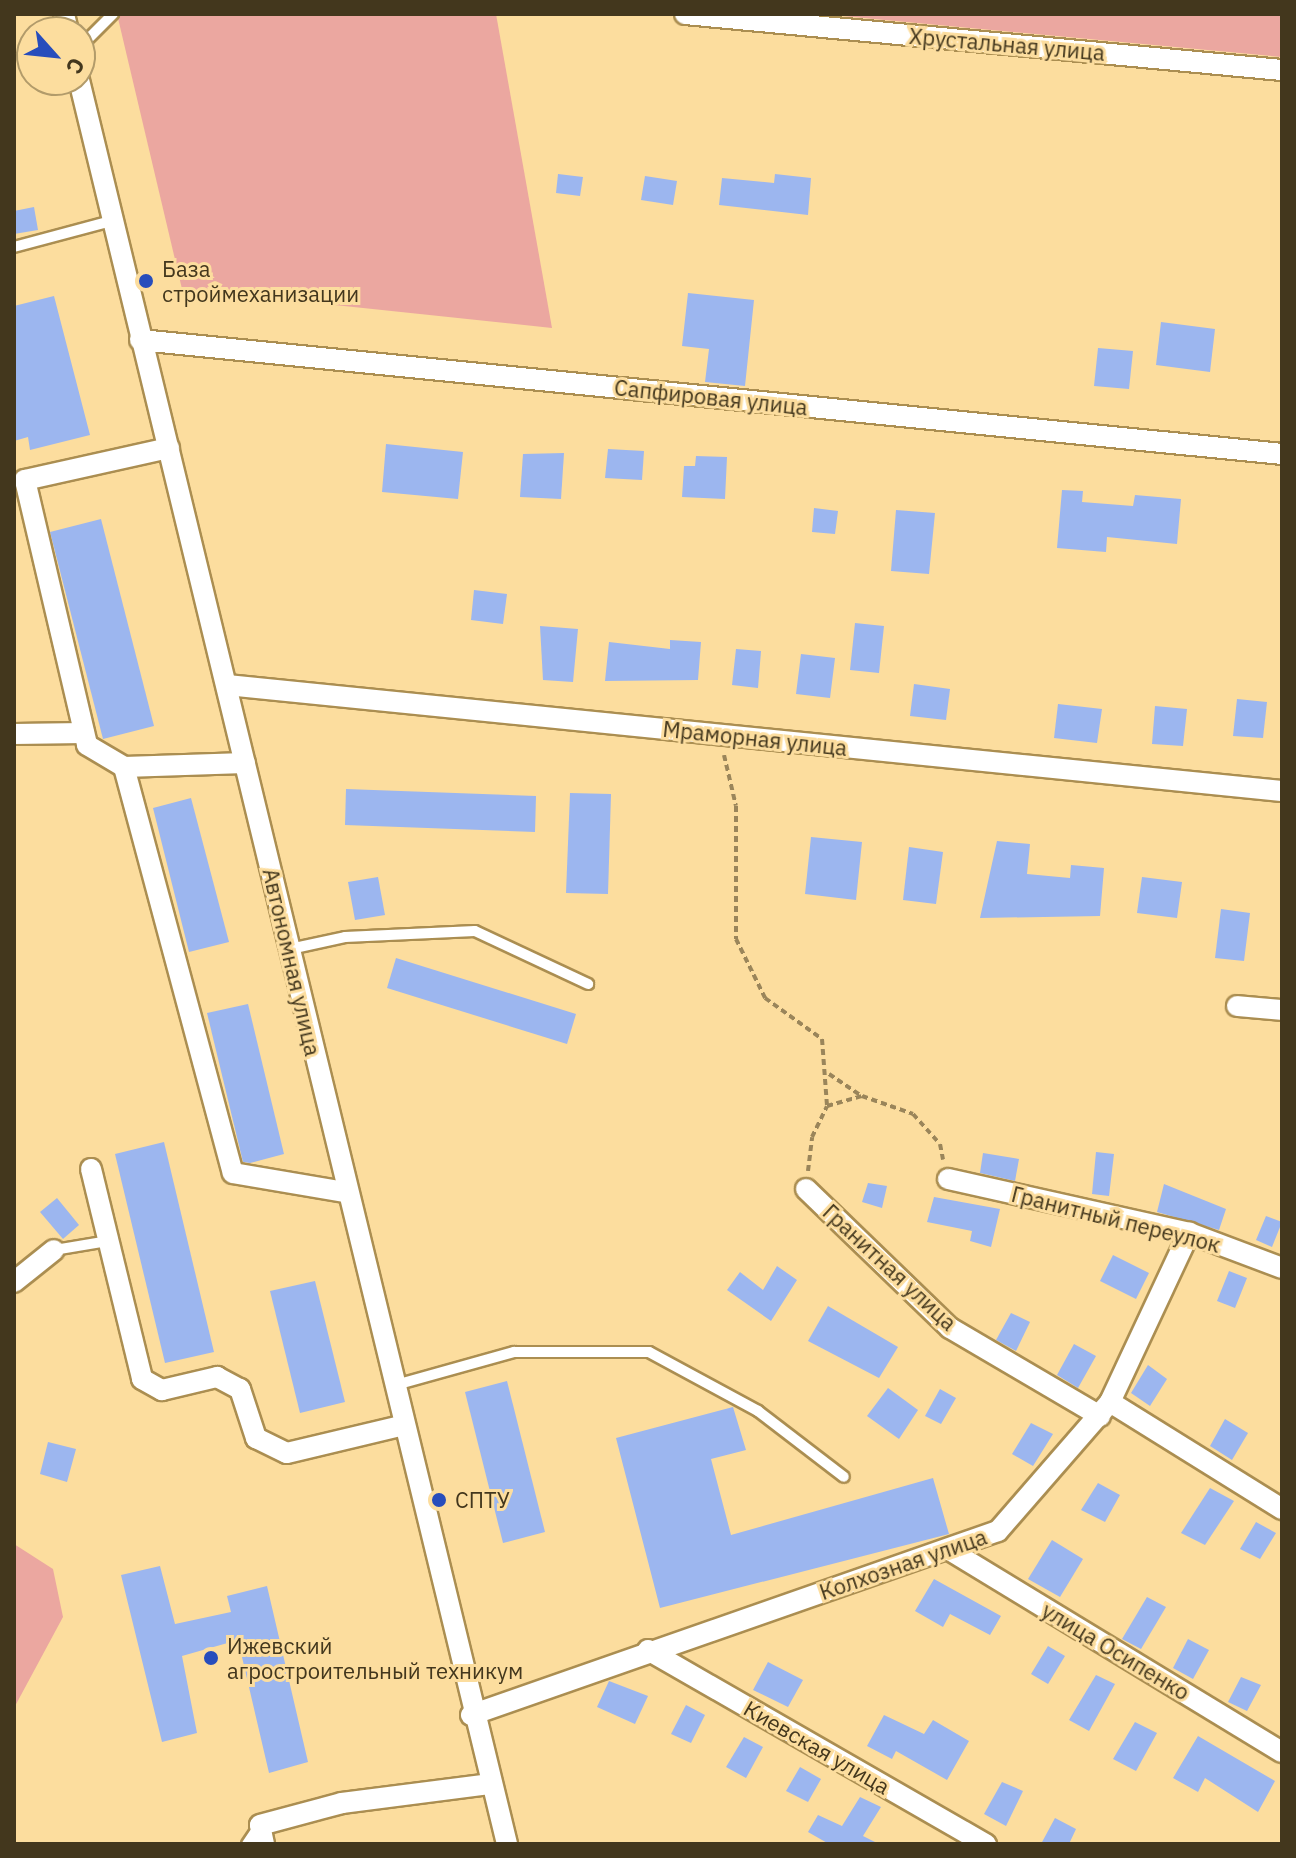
<!DOCTYPE html>
<html>
<head>
<meta charset="utf-8">
<style>
	body { margin:0 }
	#map { position:relative; width:1296px; height:1858px; overflow:hidden; background:#fcdd9e; font-family:"IBM Plex Sans",sans-serif }
	div>[style] { position:absolute }
	[style*='--x'] { left:calc(var(--x)*1px); top:calc(var(--y)*1px); width:calc(var(--w)*1px); rotate:calc(var(--a)*1deg) }
	.green>* { inset:0; background:#eba7a0 }
	.building>* { inset:0; background:#9cb6ef }
	.path>* { height:4px; margin-top:-2px; transform-origin:0; background:repeating-linear-gradient(90deg,#9a855a 0 6px,transparent 0 10px) }
	.roads { filter:drop-shadow(2px 0 #ab8e51) drop-shadow(-2px 0 #ab8e51) drop-shadow(0 2px #ab8e51) drop-shadow(0 -2px #ab8e51) }
	.service>* { height:10px; margin:-5px; padding:0 5px; transform-origin:5px; border-radius:5px; background:#fff }
	.minor>* { height:20px; margin:-10px; padding:0 10px; transform-origin:10px; border-radius:10px; background:#fff }
	.dots>* { width:22px; height:22px; translate:-50% -50%; box-sizing:border-box; border:4px solid #fcdd9e; border-radius:50% }
	span { translate:-50% -50%; white-space:nowrap; text-align:center; line-height:1.15; -webkit-text-stroke:6px #fcdd9e; paint-order:stroke }
	.street-label { font-size:22px; color:#43371d }
	.poi-label { font-size:22px; color:#43371d }
	.left { translate:0 -50%; text-align:left }
	.frame { position:absolute; inset:0; border:16px solid #43371d; pointer-events:none }
	.north { position:absolute; left:16px; top:16px; width:80px; height:80px; box-sizing:border-box; background:#fcdd9e; border:2px solid #b29b6a; border-radius:50%; rotate:117deg; font-size:22px; font-weight:700; line-height:32px; text-align:center; color:#43371d }
	.north::after { content:''; display:block; margin:auto; width:28px; height:36px; background:#274dbc; clip-path:polygon(50% 0,100% 100%,50% 72%,0 100%) }
</style>
</head>
<body>
<div id="map">
	<div class="green">
		<i style="clip-path:polygon(117px 14px,496px 14px,552px 328px,182px 289px)"></i>
		<i style="clip-path:polygon(821px 14px,1282px 14px,1282px 57px)"></i>
		<i style="clip-path:polygon(14px 1544px,53px 1569px,63px 1617px,14px 1708px)"></i>
	</div>
	<div class="building">
		<i style="clip-path:polygon(558px 174px,583px 177px,580px 196px,556px 193px)"></i>
		<i style="clip-path:polygon(775px 174px,811px 178px,808px 215px,719px 205px,722px 178px,774px 183px)"></i>
		<i style="clip-path:polygon(645px 176px,677px 181px,673px 205px,641px 200px)"></i>
		<i style="clip-path:polygon(34px 207px,38px 230px,14px 234px,14px 211px)"></i>
		<i style="clip-path:polygon(688px 293px,754px 300px,745px 386px,705px 382px,709px 349px,682px 346px)"></i>
		<i style="clip-path:polygon(54px 296px,90px 435px,30px 450px,28px 437px,14px 441px,14px 306px)"></i>
		<i style="clip-path:polygon(1161px 322px,1215px 329px,1210px 372px,1156px 365px)"></i>
		<i style="clip-path:polygon(1098px 348px,1133px 351px,1129px 389px,1094px 386px)"></i>
		<i style="clip-path:polygon(386px 444px,463px 452px,458px 499px,382px 492px)"></i>
		<i style="clip-path:polygon(608px 449px,644px 451px,642px 480px,605px 478px)"></i>
		<i style="clip-path:polygon(564px 453px,561px 499px,520px 497px,523px 454px)"></i>
		<i style="clip-path:polygon(696px 456px,727px 457px,725px 499px,682px 497px,684px 466px,695px 466px)"></i>
		<i style="clip-path:polygon(1062px 490px,1083px 491px,1082px 502px,1133px 506px,1135px 495px,1181px 499px,1177px 544px,1107px 537px,1106px 552px,1057px 548px)"></i>
		<i style="clip-path:polygon(814px 508px,838px 511px,835px 534px,812px 532px)"></i>
		<i style="clip-path:polygon(896px 510px,935px 513px,929px 574px,891px 571px)"></i>
		<i style="clip-path:polygon(101px 519px,154px 726px,103px 739px,50px 532px)"></i>
		<i style="clip-path:polygon(474px 590px,507px 594px,503px 624px,471px 620px)"></i>
		<i style="clip-path:polygon(855px 623px,884px 626px,879px 673px,850px 670px)"></i>
		<i style="clip-path:polygon(540px 626px,578px 629px,573px 682px,543px 680px)"></i>
		<i style="clip-path:polygon(670px 640px,701px 642px,698px 680px,605px 681px,609px 642px,670px 649px)"></i>
		<i style="clip-path:polygon(736px 649px,761px 651px,758px 688px,732px 685px)"></i>
		<i style="clip-path:polygon(801px 654px,835px 658px,830px 698px,796px 694px)"></i>
		<i style="clip-path:polygon(914px 684px,950px 689px,946px 720px,910px 716px)"></i>
		<i style="clip-path:polygon(1237px 699px,1267px 702px,1263px 738px,1233px 736px)"></i>
		<i style="clip-path:polygon(1058px 704px,1102px 709px,1097px 743px,1054px 738px)"></i>
		<i style="clip-path:polygon(1155px 706px,1187px 709px,1183px 746px,1152px 744px)"></i>
		<i style="clip-path:polygon(346px 789px,536px 796px,535px 832px,345px 825px)"></i>
		<i style="clip-path:polygon(570px 793px,611px 794px,608px 894px,566px 893px)"></i>
		<i style="clip-path:polygon(191px 798px,229px 942px,189px 952px,153px 808px)"></i>
		<i style="clip-path:polygon(811px 837px,862px 842px,856px 900px,805px 894px)"></i>
		<i style="clip-path:polygon(997px 841px,1030px 844px,1027px 874px,1070px 878px,1071px 865px,1104px 868px,1100px 916px,980px 918px)"></i>
		<i style="clip-path:polygon(909px 847px,943px 852px,936px 904px,903px 900px)"></i>
		<i style="clip-path:polygon(378px 877px,385px 915px,355px 920px,348px 882px)"></i>
		<i style="clip-path:polygon(1142px 877px,1182px 882px,1177px 918px,1137px 913px)"></i>
		<i style="clip-path:polygon(1221px 909px,1250px 913px,1244px 961px,1215px 958px)"></i>
		<i style="clip-path:polygon(396px 958px,576px 1014px,567px 1044px,387px 988px)"></i>
		<i style="clip-path:polygon(248px 1004px,284px 1154px,250px 1163px,243px 1162px,207px 1013px)"></i>
		<i style="clip-path:polygon(164px 1142px,214px 1352px,165px 1363px,115px 1154px)"></i>
		<i style="clip-path:polygon(1096px 1152px,1114px 1154px,1109px 1196px,1092px 1194px)"></i>
		<i style="clip-path:polygon(983px 1153px,1019px 1159px,1015px 1181px,980px 1173px)"></i>
		<i style="clip-path:polygon(868px 1183px,887px 1186px,882px 1208px,862px 1202px)"></i>
		<i style="clip-path:polygon(1164px 1184px,1226px 1209px,1219px 1230px,1157px 1212px)"></i>
		<i style="clip-path:polygon(934px 1197px,1000px 1209px,991px 1247px,970px 1241px,972px 1231px,927px 1222px)"></i>
		<i style="clip-path:polygon(57px 1198px,79px 1225px,63px 1239px,40px 1212px)"></i>
		<i style="clip-path:polygon(1266px 1216px,1282px 1222px,1272px 1247px,1256px 1240px)"></i>
		<i style="clip-path:polygon(1113px 1255px,1149px 1273px,1136px 1299px,1100px 1281px)"></i>
		<i style="clip-path:polygon(777px 1266px,797px 1280px,771px 1321px,727px 1290px,740px 1272px,763px 1290px)"></i>
		<i style="clip-path:polygon(1229px 1271px,1247px 1278px,1235px 1308px,1217px 1301px)"></i>
		<i style="clip-path:polygon(315px 1281px,345px 1402px,300px 1413px,270px 1291px)"></i>
		<i style="clip-path:polygon(828px 1306px,898px 1347px,879px 1378px,808px 1341px)"></i>
		<i style="clip-path:polygon(1011px 1313px,1030px 1322px,1016px 1351px,996px 1340px)"></i>
		<i style="clip-path:polygon(1074px 1344px,1096px 1356px,1078px 1388px,1057px 1375px)"></i>
		<i style="clip-path:polygon(1148px 1365px,1167px 1379px,1150px 1406px,1131px 1393px)"></i>
		<i style="clip-path:polygon(507px 1381px,545px 1532px,503px 1543px,465px 1392px)"></i>
		<i style="clip-path:polygon(888px 1388px,918px 1410px,899px 1439px,867px 1416px)"></i>
		<i style="clip-path:polygon(940px 1389px,956px 1398px,941px 1424px,925px 1416px)"></i>
		<i style="clip-path:polygon(733px 1407px,746px 1450px,711px 1459px,731px 1535px,933px 1478px,949px 1534px,660px 1608px,616px 1438px)"></i>
		<i style="clip-path:polygon(1225px 1419px,1248px 1433px,1232px 1460px,1210px 1446px)"></i>
		<i style="clip-path:polygon(1031px 1423px,1053px 1434px,1033px 1466px,1012px 1454px)"></i>
		<i style="clip-path:polygon(48px 1442px,76px 1449px,67px 1482px,40px 1474px)"></i>
		<i style="clip-path:polygon(1098px 1483px,1120px 1495px,1105px 1522px,1081px 1510px)"></i>
		<i style="clip-path:polygon(1210px 1488px,1234px 1501px,1205px 1545px,1181px 1533px)"></i>
		<i style="clip-path:polygon(1256px 1522px,1276px 1533px,1260px 1559px,1240px 1549px)"></i>
		<i style="clip-path:polygon(1052px 1540px,1083px 1559px,1060px 1597px,1028px 1579px)"></i>
		<i style="clip-path:polygon(160px 1566px,175px 1624px,231px 1612px,227px 1596px,267px 1586px,308px 1762px,269px 1773px,238px 1640px,182px 1656px,197px 1733px,162px 1742px,121px 1575px)"></i>
		<i style="clip-path:polygon(934px 1579px,1001px 1616px,990px 1635px,950px 1614px,943px 1627px,915px 1611px)"></i>
		<i style="clip-path:polygon(1147px 1597px,1166px 1607px,1141px 1649px,1122px 1639px)"></i>
		<i style="clip-path:polygon(1188px 1639px,1209px 1650px,1193px 1679px,1173px 1668px)"></i>
		<i style="clip-path:polygon(1048px 1646px,1065px 1656px,1048px 1684px,1031px 1674px)"></i>
		<i style="clip-path:polygon(768px 1662px,803px 1680px,788px 1707px,753px 1690px)"></i>
		<i style="clip-path:polygon(1096px 1675px,1115px 1684px,1089px 1731px,1069px 1720px)"></i>
		<i style="clip-path:polygon(1241px 1677px,1261px 1685px,1247px 1711px,1228px 1702px)"></i>
		<i style="clip-path:polygon(609px 1681px,648px 1696px,635px 1724px,597px 1707px)"></i>
		<i style="clip-path:polygon(686px 1705px,705px 1715px,691px 1743px,671px 1734px)"></i>
		<i style="clip-path:polygon(884px 1715px,924px 1734px,933px 1720px,969px 1741px,947px 1780px,896px 1751px,892px 1759px,867px 1746px)"></i>
		<i style="clip-path:polygon(1135px 1722px,1157px 1733px,1136px 1771px,1113px 1759px)"></i>
		<i style="clip-path:polygon(1198px 1736px,1275px 1781px,1258px 1812px,1205px 1778px,1198px 1792px,1173px 1778px)"></i>
		<i style="clip-path:polygon(744px 1737px,763px 1747px,746px 1778px,726px 1767px)"></i>
		<i style="clip-path:polygon(800px 1767px,821px 1779px,808px 1802px,786px 1791px)"></i>
		<i style="clip-path:polygon(1002px 1782px,1023px 1791px,1006px 1826px,984px 1814px)"></i>
		<i style="clip-path:polygon(860px 1797px,881px 1807px,863px 1836px,879px 1844px,829px 1844px,808px 1832px,818px 1815px,842px 1826px)"></i>
		<i style="clip-path:polygon(1055px 1818px,1076px 1829px,1069px 1844px,1041px 1844px)"></i>
	</div>
	<div class="path">
		<i style="--x:724;--y:755;--w:52;--a:76.8"></i>
		<i style="--x:736;--y:806;--w:133;--a:90"></i>
		<i style="--x:736;--y:939;--w:66;--a:63.8"></i>
		<i style="--x:765;--y:998;--w:70;--a:35.7"></i>
		<i style="--x:822;--y:1039;--w:67;--a:85.7"></i>
		<i style="--x:829;--y:1074;--w:40;--a:34"></i>
		<i style="--x:808;--y:1171;--w:34;--a:-83"></i>
		<i style="--x:812;--y:1137;--w:34;--a:-64"></i>
		<i style="--x:827;--y:1106;--w:36;--a:-16"></i>
		<i style="--x:862;--y:1096;--w:54;--a:19.4"></i>
		<i style="--x:913;--y:1114;--w:40;--a:48"></i>
		<i style="--x:940;--y:1144;--w:16;--a:79"></i>
	</div>
	<div class="roads">
		<div class="service">
			<i style="--x:80;--y:47;--w:47;--a:-45"></i>
			<i style="--x:14;--y:247;--w:100;--a:-15"></i>
			<i style="--x:290;--y:949;--w:56;--a:-12.3"></i>
			<i style="--x:345;--y:937;--w:130;--a:-2.6"></i>
			<i style="--x:475;--y:931;--w:125;--a:25.1"></i>
			<i style="--x:54;--y:1250;--w:55;--a:-9.5"></i>
			<i style="--x:392;--y:1386;--w:127;--a:-15.6"></i>
			<i style="--x:514;--y:1352;--w:135;--a:0"></i>
			<i style="--x:649;--y:1352;--w:124;--a:28.4"></i>
			<i style="--x:758;--y:1411;--w:108;--a:37.5"></i>
			<i style="--x:247;--y:1844;--w:22;--a:-56"></i>
		</div>
		<div class="minor">
			<i style="--x:64;--y:14;--w:18;--a:77"></i>
			<i style="--x:685;--y:14;--w:600;--a:5.36"></i>
			<i style="--x:79;--y:80;--w:1815;--a:76.36"></i>
			<i style="--x:140;--y:340;--w:1148;--a:5.7"></i>
			<i style="--x:169;--y:448;--w:148;--a:167.5"></i>
			<i style="--x:25;--y:480;--w:272;--a:76.8"></i>
			<i style="--x:87;--y:745;--w:43;--a:30.7"></i>
			<i style="--x:124;--y:767;--w:121;--a:-1.9"></i>
			<i style="--x:227;--y:685;--w:1060;--a:5.74"></i>
			<i style="--x:14;--y:734;--w:70;--a:-0.8"></i>
			<i style="--x:124;--y:767;--w:420;--a:75"></i>
			<i style="--x:233;--y:1173;--w:113;--a:9.7"></i>
			<i style="--x:1237;--y:1006;--w:45;--a:5.1"></i>
			<i style="--x:91;--y:1169;--w:216;--a:76.3"></i>
			<i style="--x:142;--y:1379;--w:23;--a:29"></i>
			<i style="--x:162;--y:1390;--w:57;--a:-13.3"></i>
			<i style="--x:217;--y:1377;--w:26;--a:28"></i>
			<i style="--x:240;--y:1389;--w:52;--a:71.9"></i>
			<i style="--x:256;--y:1438;--w:34;--a:26"></i>
			<i style="--x:287;--y:1453;--w:116;--a:-13.4"></i>
			<i style="--x:948;--y:1179;--w:247;--a:12.6"></i>
			<i style="--x:1189;--y:1233;--w:99;--a:20.6"></i>
			<i style="--x:806;--y:1189;--w:200;--a:44"></i>
			<i style="--x:950;--y:1328;--w:174;--a:30.4"></i>
			<i style="--x:14;--y:1282;--w:51;--a:-38.7"></i>
			<i style="--x:1110;--y:1402;--w:203;--a:31.9"></i>
			<i style="--x:951;--y:1551;--w:387;--a:31.3"></i>
			<i style="--x:648;--y:1650;--w:390;--a:29.9"></i>
			<i style="--x:471;--y:1715;--w:558;--a:-19.25"></i>
			<i style="--x:998;--y:1531;--w:171;--a:-49"></i>
			<i style="--x:1110;--y:1402;--w:187;--a:-64.9"></i>
			<i style="--x:264;--y:1844;--w:19;--a:-102"></i>
			<i style="--x:260;--y:1825;--w:85;--a:-15"></i>
			<i style="--x:342;--y:1803;--w:150;--a:-7.3"></i>
		</div>
	</div>
	<div class="dots">
		<i style="left:146px;top:281px;background:#274dbc"></i>
		<i style="left:439px;top:1500px;background:#274dbc"></i>
		<i style="left:211px;top:1658px;background:#274dbc"></i>
	</div>
	<div class="street-label">
		<span style="left:1007px;top:44px;rotate:5deg">Хрустальная улица</span>
		<span style="left:711px;top:397px;rotate:6deg">Сапфировая улица</span>
		<span style="left:755px;top:738px;rotate:6deg">Мраморная улица</span>
		<span style="left:292px;top:962px;rotate:77deg">Автономная улица</span>
		<span style="left:1116px;top:1219px;rotate:14deg">Гранитный переулок</span>
		<span style="left:890px;top:1267px;rotate:43deg">Гранитная улица</span>
		<span style="left:903px;top:1564px;rotate:-19deg">Колхозная улица</span>
		<span style="left:1116px;top:1651px;rotate:31deg">улица Осипенко</span>
		<span style="left:817px;top:1747px;rotate:30deg">Киевская улица</span>
	</div>
	<div class="poi-label">
		<span class="left" style="left:162px;top:281px">База<br>строймеханизации</span>
		<span class="left" style="left:455px;top:1500px">СПТУ</span>
		<span class="left" style="left:227px;top:1658px">Ижевский<br>агростроительный техникум</span>
	</div>
	<div class="frame"></div>
	<div class="north">С</div>
</div>
</body>
</html>
